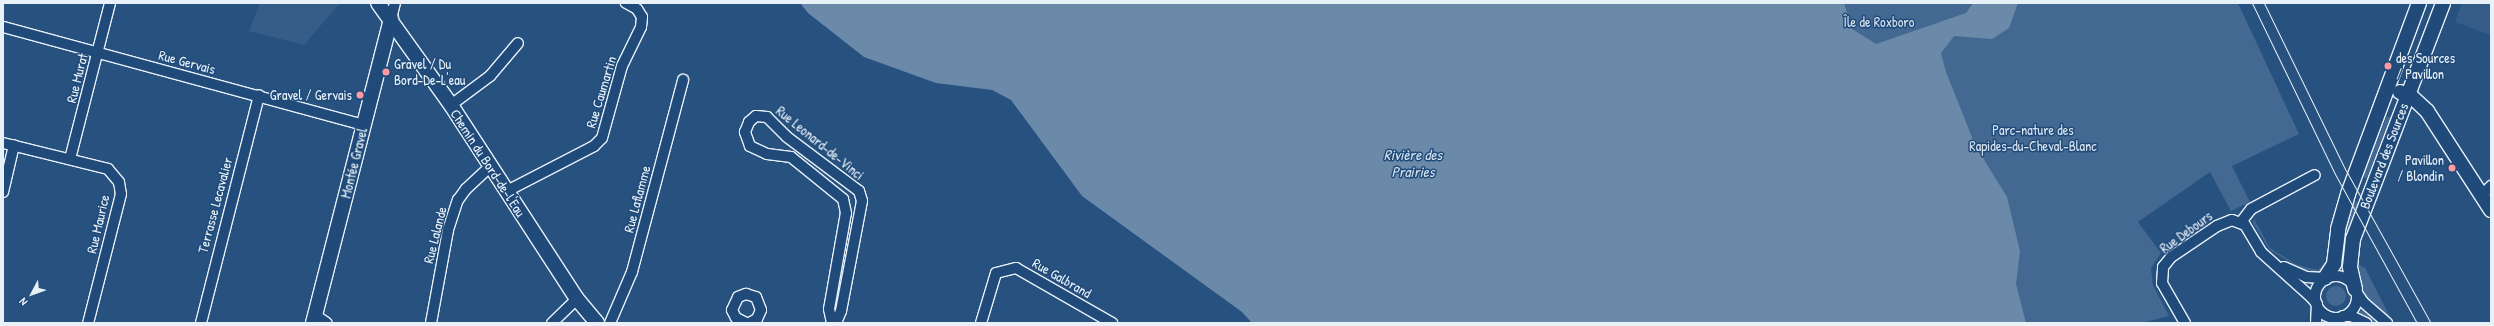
<!DOCTYPE html>
<html>
<head>
<meta charset="utf-8">
<style>
	body { margin:0 }
	#map { position:relative; width:2494px; height:326px; overflow:hidden; background:#27517f; font-family:"Patrick Hand",sans-serif }
	div>[style] { position:absolute }
	[style*='--x'] { left:calc(var(--x)*1px); top:calc(var(--y)*1px); width:calc(var(--w)*1px); rotate:calc(var(--a)*1deg) }
	.built>* { inset:0; background:#355d88 }
	.green>* { inset:0; background:#436891 }
	.round { border-radius:50% }
	.water>* { inset:0; background:#6b8aaa }
	.roads { filter:drop-shadow(1px 0 #e8f1f8) drop-shadow(-1px 0 #e8f1f8) drop-shadow(0 1px #e8f1f8) drop-shadow(0 -1px #e8f1f8) }
	.street>* { height:10px; margin:-5px; padding:0 5px; transform-origin:5px; border-radius:5px; background:#1f4a7a }
	.street>.ring { margin:-5px; padding:0; box-sizing:content-box; background:none; border:10px solid #1f4a7a; border-radius:50% }
	.secondary>* { height:14px; margin:-7px; padding:0 7px; transform-origin:7px; border-radius:7px; background:#1f4a7a }
	.tram>* { height:1px; margin:-0.5px; padding:0 0.5px; transform-origin:0.5px; border-radius:0.5px; background:#e8f1f8 }
	.dots>* { width:11px; height:11px; translate:-50% -50%; box-sizing:border-box; border:2px solid #1f4a7a; border-radius:50% }
	span { translate:-50% -50%; white-space:nowrap; text-align:center; line-height:1.15; -webkit-text-stroke:3px #1f4a7a; paint-order:stroke }
	.park-label { font-size:14px; color:#d8e3ee }
	.poi-label { font-size:14px; color:#e8f1f8 }
	.left { translate:0 -50%; text-align:left }
	.right { translate:-100% -50%; text-align:right }
	.street-label { font-size:14px; color:#e8f1f8 }
	.water-label { font-size:15px; color:#d5e2ec; font-style:italic }
	.frame { position:absolute; inset:0; border:4px solid #e8f1f8; pointer-events:none }
	.north { position:absolute; left:12px; top:274px; width:40px; height:40px; -webkit-text-stroke:3px #1f4a7a; paint-order:stroke; rotate:229deg; font-size:11px; font-weight:700; line-height:16px; text-align:center; color:#e8f1f8 }
	.north::after { content:''; display:block; margin:auto; width:14px; height:18px; background:#e8f1f8; clip-path:polygon(50% 0,100% 100%,50% 72%,0 100%) }
</style>
</head>
<body>
<div id="map">
	<div class="built">
		<i style="clip-path:polygon(260px 3px,340px 3px,304px 45px,249px 31px)"></i>
		<i style="clip-path:polygon(2462px 3px,2491px 3px,2491px 35px,2455px 22px)"></i>
	</div>
	<div class="green">
		<i style="clip-path:polygon(1778px 3px,2238px 3px,2299px 134px,2232px 166px,2250px 202px,2231px 211px,2210px 172px,2138px 222px,2161px 253px,2151px 268px,2153px 285px,2169px 316px,2142px 323px,1928px 323px)"></i>
		<i style="clip-path:polygon(2387px 116px,2391px 118px,2367px 179px,2362px 176px)"></i>
		<i style="clip-path:polygon(2404px 130px,2377px 201px,2376px 201px,2401px 134px)"></i>
		<i style="clip-path:polygon(2353px 201px,2359px 203px,2347px 236px,2344px 256px,2342px 255px,2343px 230px)"></i>
		<i style="clip-path:polygon(2254px 219px,2270px 248px,2297px 265px,2318px 270px,2330px 257px,2322px 271px,2306px 272px,2270px 250px,2253px 223px)"></i>
		<i style="clip-path:polygon(2355px 263px,2365px 268px,2391px 319px,2367px 297px,2359px 283px)"></i>
		<i class="round" style="left:2326px;top:286px;width:20px;height:20px"></i>
		<i style="clip-path:polygon(2363px 308px,2381px 323px,2374px 323px,2359px 313px)"></i>
	</div>
	<div class="water">
		<i style="clip-path:polygon(800px 3px,1844px 3px,1852px 29px,1876px 44px,1966px 13px,1973px 3px,2018px 3px,2009px 28px,1992px 39px,1954px 36px,1941px 53px,1946px 72px,1975px 145px,2007px 197px,2020px 251px,2016px 284px,2026px 323px,1252px 323px,1242px 312px,1082px 196px,1011px 100px,992px 90px,936px 83px,864px 57px,808px 13px)"></i>
	</div>
	<div class="roads">
		<div class="street">
			<i style="--x:391;--y:19;--w:16;--a:-76"></i>
			<i style="--x:3;--y:27;--w:373;--a:15.2"></i>
			<i style="--x:451;--y:105;--w:49;--a:-36.6"></i>
			<i style="--x:490;--y:76;--w:43;--a:-49.7"></i>
			<i style="--x:3;--y:143;--w:108;--a:13.9"></i>
			<i style="--x:108;--y:169;--w:17;--a:50"></i>
			<i style="--x:119;--y:182;--w:12;--a:81"></i>
			<i style="--x:121;--y:194;--w:133;--a:104.3"></i>
			<i style="--x:70;--y:159;--w:161;--a:-75.6"></i>
			<i style="--x:507;--y:191;--w:98;--a:-27.3"></i>
			<i style="--x:594;--y:146;--w:11;--a:-45"></i>
			<i style="--x:602;--y:138;--w:75;--a:-74.5"></i>
			<i style="--x:622;--y:66;--w:43;--a:-64"></i>
			<i style="--x:641;--y:27;--w:10;--a:-84"></i>
			<i style="--x:642;--y:17;--w:9;--a:-122"></i>
			<i style="--x:637;--y:9;--w:13;--a:-151"></i>
			<i style="--x:3;--y:192;--w:48;--a:-76.8"></i>
			<i style="--x:2482;--y:195;--w:13;--a:-45"></i>
			<i style="--x:2241;--y:222;--w:16;--a:-52"></i>
			<i style="--x:2251;--y:209;--w:72;--a:-28"></i>
			<i style="--x:2284;--y:267;--w:24;--a:24"></i>
			<i style="--x:2306;--y:277;--w:19;--a:3"></i>
			<i class="ring" style="left:2315px;top:276px;width:32px;height:32px"></i>
			<i style="--x:2355;--y:290;--w:14;--a:56"></i>
			<i style="--x:2363;--y:302;--w:32;--a:41"></i>
			<i style="--x:315;--y:315;--w:14;--a:34"></i>
			<i style="--x:2343;--y:316;--w:8;--a:0"></i>
			<i style="--x:2351;--y:316;--w:17;--a:25"></i>
			<i style="--x:201;--y:323;--w:235;--a:-75.7"></i>
			<i style="--x:431;--y:323;--w:95;--a:-79.6"></i>
			<i style="--x:448;--y:230;--w:32;--a:-72"></i>
			<i style="--x:458;--y:200;--w:14;--a:-54"></i>
			<i style="--x:466;--y:189;--w:33;--a:-43"></i>
			<i style="--x:552;--y:323;--w:35;--a:-44"></i>
			<i style="--x:610;--y:323;--w:56;--a:-66.7"></i>
			<i style="--x:632;--y:272;--w:199;--a:-75.1"></i>
			<i style="--x:746;--y:323;--w:11;--a:-153"></i>
			<i style="--x:736;--y:318;--w:9;--a:-117"></i>
			<i style="--x:732;--y:310;--w:14;--a:-65"></i>
			<i style="--x:738;--y:297;--w:9;--a:-21"></i>
			<i style="--x:746;--y:294;--w:10;--a:17"></i>
			<i style="--x:756;--y:297;--w:14;--a:69"></i>
			<i style="--x:761;--y:310;--w:10;--a:114"></i>
			<i style="--x:757;--y:319;--w:9;--a:153"></i>
			<i style="--x:832;--y:323;--w:14;--a:-102"></i>
			<i style="--x:829;--y:309;--w:97;--a:-80"></i>
			<i style="--x:846;--y:213;--w:14;--a:-102"></i>
			<i style="--x:843;--y:199;--w:67;--a:-141.1"></i>
			<i style="--x:791;--y:157;--w:24;--a:-173"></i>
			<i style="--x:767;--y:154;--w:19;--a:-155"></i>
			<i style="--x:750;--y:146;--w:15;--a:-110"></i>
			<i style="--x:745;--y:132;--w:11;--a:-68"></i>
			<i style="--x:749;--y:122;--w:9;--a:-41"></i>
			<i style="--x:756;--y:116;--w:11;--a:5"></i>
			<i style="--x:767;--y:117;--w:28;--a:45"></i>
			<i style="--x:787;--y:137;--w:90;--a:36.9"></i>
			<i style="--x:859;--y:191;--w:10;--a:73"></i>
			<i style="--x:862;--y:201;--w:112;--a:100.8"></i>
			<i style="--x:841;--y:311;--w:13;--a:113"></i>
			<i style="--x:981;--y:323;--w:52;--a:-73.3"></i>
			<i style="--x:996;--y:273;--w:21;--a:-14"></i>
			<i style="--x:1016;--y:268;--w:111;--a:29.8"></i>
			<i style="--x:2185;--y:323;--w:46;--a:-119.9"></i>
			<i style="--x:2162;--y:283;--w:16;--a:-86"></i>
			<i style="--x:2163;--y:267;--w:13;--a:-51"></i>
			<i style="--x:2171;--y:257;--w:55;--a:-34"></i>
			<i style="--x:2217;--y:226;--w:16;--a:-22"></i>
			<i style="--x:2232;--y:220;--w:14;--a:21"></i>
			<i style="--x:2245;--y:225;--w:31;--a:59"></i>
			<i style="--x:2261;--y:252;--w:67;--a:42"></i>
			<i style="--x:2311;--y:297;--w:9;--a:49"></i>
			<i style="--x:2317;--y:304;--w:19;--a:93"></i>
		</div>
		<div class="secondary">
			<i style="--x:378;--y:3;--w:125;--a:54.4"></i>
			<i style="--x:451;--y:105;--w:231;--a:57"></i>
			<i style="--x:577;--y:299;--w:31;--a:50"></i>
			<i style="--x:2400;--y:92;--w:14;--a:25"></i>
			<i style="--x:2413;--y:98;--w:19;--a:43"></i>
			<i style="--x:2427;--y:111;--w:118;--a:57.1"></i>
			<i style="--x:2325;--y:278;--w:17;--a:-57"></i>
			<i style="--x:2334;--y:264;--w:35;--a:-83"></i>
			<i style="--x:2338;--y:229;--w:36;--a:-74"></i>
			<i style="--x:2348;--y:194;--w:204;--a:-69.6"></i>
			<i style="--x:2355;--y:289;--w:23;--a:-103"></i>
			<i style="--x:2350;--y:267;--w:28;--a:-84"></i>
			<i style="--x:2353;--y:239;--w:253;--a:-69.1"></i>
			<i style="--x:313;--y:323;--w:314;--a:-75.6"></i>
		</div>
	</div>
	<div class="tram">
		<i style="--x:2252;--y:3;--w:190;--a:64.1"></i>
		<i style="--x:2335;--y:174;--w:170;--a:61.2"></i>
		<i style="--x:2264;--y:3;--w:182;--a:64"></i>
		<i style="--x:2344;--y:167;--w:179;--a:60.9"></i>
	</div>
	<div class="dots">
		<i style="left:2388px;top:66px;background:#ff9aa2"></i>
		<i style="left:386px;top:72px;background:#ff9aa2"></i>
		<i style="left:360px;top:95px;background:#ff9aa2"></i>
		<i style="left:2452px;top:168px;background:#ff9aa2"></i>
	</div>
	<div class="park-label">
		<span style="left:1879px;top:22px">Île de Roxboro</span>
		<span style="left:2033px;top:138px">Parc-nature des<br>Rapides-du-Cheval-Blanc</span>
	</div>
	<div class="poi-label">
		<span class="left" style="left:2396px;top:66px">des Sources<br>/ Pavillon</span>
		<span class="left" style="left:394px;top:72px">Gravel / Du<br>Bord-De-L'eau</span>
		<span class="right" style="left:352px;top:95px">Gravel / Gervais</span>
		<span class="right" style="left:2444px;top:168px">Pavillon<br>/ Blondin</span>
	</div>
	<div class="street-label">
		<span style="left:187px;top:62px;rotate:15deg">Rue Gervais</span>
		<span style="left:77px;top:78px;rotate:-76deg">Rue Murat</span>
		<span style="left:601px;top:92px;rotate:-73deg">Rue Caumartin</span>
		<span style="left:820px;top:143px;rotate:39deg">Rue Leonard-de-Vinci</span>
		<span style="left:2384px;top:156px;rotate:-69deg">Boulevard des Sources</span>
		<span style="left:354px;top:163px;rotate:-76deg">Montée Gravel</span>
		<span style="left:488px;top:163px;rotate:57deg">Chemin du Bord-de-l'Eau</span>
		<span style="left:637px;top:199px;rotate:-75deg">Rue Laflamme</span>
		<span style="left:215px;top:205px;rotate:-75deg">Terrasse Lecavalier</span>
		<span style="left:98px;top:224px;rotate:-77deg">Rue Maurice</span>
		<span style="left:2186px;top:232px;rotate:-36deg">Rue Debours</span>
		<span style="left:435px;top:235px;rotate:-76deg">Rue Lalande</span>
		<span style="left:1062px;top:278px;rotate:30deg">Rue Galbrand</span>
	</div>
	<div class="water-label">
		<span style="left:1413px;top:163px">Rivière des<br>Prairies</span>
	</div>
	<div class="frame"></div>
	<div class="north">N</div>
</div>
</body>
</html>
